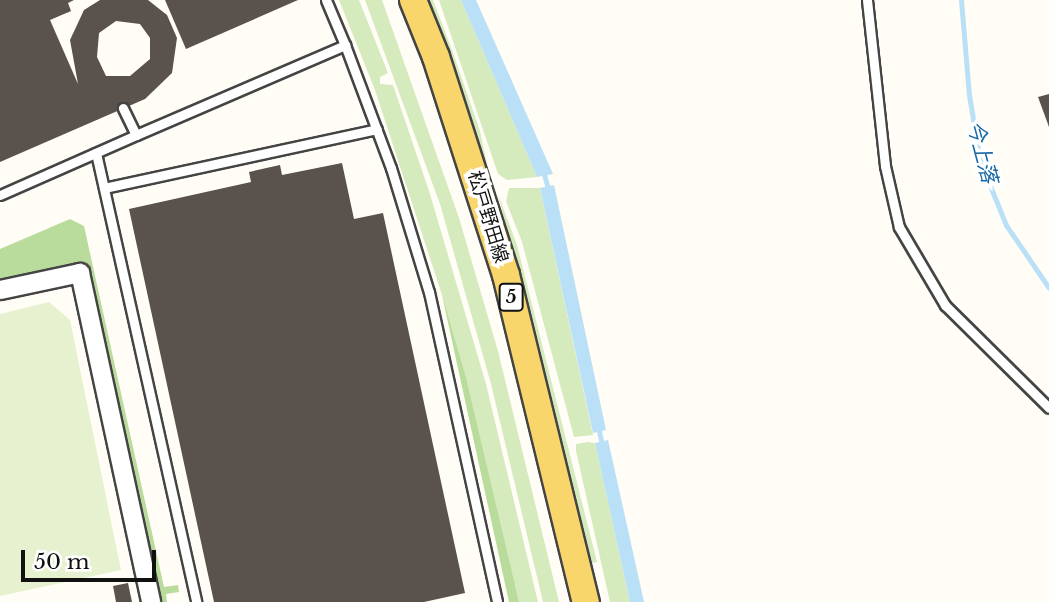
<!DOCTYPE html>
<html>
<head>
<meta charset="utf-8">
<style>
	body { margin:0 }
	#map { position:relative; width:1049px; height:602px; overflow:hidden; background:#fffdf5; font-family:"Libre Baskerville","Noto Sans JP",serif }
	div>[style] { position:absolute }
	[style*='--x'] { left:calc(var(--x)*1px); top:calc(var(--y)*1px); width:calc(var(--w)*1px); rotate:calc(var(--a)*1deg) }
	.green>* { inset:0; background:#d5ebbd }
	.forest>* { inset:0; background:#b9dc9c }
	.pitch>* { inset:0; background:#e6f2cf }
	.water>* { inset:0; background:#b9e0f7 }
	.stream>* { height:5px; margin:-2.5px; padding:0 2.5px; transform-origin:2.5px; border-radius:2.5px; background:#b9e0f7 }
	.building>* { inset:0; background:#5a524d }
	.roads { filter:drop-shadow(2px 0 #444) drop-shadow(-2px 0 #444) drop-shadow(0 2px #444) drop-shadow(0 -2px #444) }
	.service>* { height:9px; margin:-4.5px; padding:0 4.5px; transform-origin:4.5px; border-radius:4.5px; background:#fff }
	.minor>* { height:18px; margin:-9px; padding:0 9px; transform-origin:9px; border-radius:9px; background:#fff }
	.primary>* { height:26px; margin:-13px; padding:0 13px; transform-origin:13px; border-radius:13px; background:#f9d66b }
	span { translate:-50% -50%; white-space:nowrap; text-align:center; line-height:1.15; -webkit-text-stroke:7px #fff; paint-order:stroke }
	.shield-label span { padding:2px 5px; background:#fff; border:2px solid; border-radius:5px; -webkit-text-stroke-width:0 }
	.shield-label { font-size:18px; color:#111; font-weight:700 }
	.street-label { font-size:19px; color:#111 }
	.water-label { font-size:21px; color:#1768a6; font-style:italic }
	.scale { position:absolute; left:21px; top:550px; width:135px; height:32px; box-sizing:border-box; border:4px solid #111; border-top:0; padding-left:9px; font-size:21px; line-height:24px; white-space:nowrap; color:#111; -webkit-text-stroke:5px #fff; paint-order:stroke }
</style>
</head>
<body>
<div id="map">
	<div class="green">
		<i style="clip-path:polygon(339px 0,359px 0,388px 73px,380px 77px,380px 84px,393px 85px,430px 194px,486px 384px,538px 602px,519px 602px,442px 295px,375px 90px)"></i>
		<i style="clip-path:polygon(365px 0,382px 0,459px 218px,498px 351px,559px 602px,543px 602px,491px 384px,440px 204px)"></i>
		<i style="clip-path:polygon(426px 0,433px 0,452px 50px,480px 131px,489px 174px)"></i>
		<i style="clip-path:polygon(439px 0,461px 0,537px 177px,507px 180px,498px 174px)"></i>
		<i style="clip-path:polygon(509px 188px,540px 188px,593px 435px,574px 437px,522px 242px,506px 201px)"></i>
		<i style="clip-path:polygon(498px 194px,517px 245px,597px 562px,591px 563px)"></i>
		<i style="clip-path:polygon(588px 442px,595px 443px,630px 602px,610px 602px,576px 451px,576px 444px)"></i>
	</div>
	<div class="forest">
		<i style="clip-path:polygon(70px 219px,84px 226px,164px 587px,178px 585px,179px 592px,166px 594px,167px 602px,161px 602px,88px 265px,0 281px,0 249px)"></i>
		<i style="clip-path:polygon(442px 295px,466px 378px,519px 602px,509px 602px)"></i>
	</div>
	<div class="pitch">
		<i style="clip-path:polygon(49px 302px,70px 320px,121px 570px,0 596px,0 314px)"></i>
	</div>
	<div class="water">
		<i style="clip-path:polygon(461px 0,476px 0,553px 174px,537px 177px)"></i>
		<i style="clip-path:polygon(554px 185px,606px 430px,593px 433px,540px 188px)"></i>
		<i style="clip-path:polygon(608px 440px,644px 602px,630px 602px,595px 443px)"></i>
	</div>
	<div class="stream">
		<i style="--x:961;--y:0;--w:95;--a:85.2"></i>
		<i style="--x:969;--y:95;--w:67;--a:80.5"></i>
		<i style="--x:980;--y:161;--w:69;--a:67.9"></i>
		<i style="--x:1006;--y:225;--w:76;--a:55.7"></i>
		<i style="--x:543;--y:171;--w:22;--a:74"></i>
		<i style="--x:598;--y:427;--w:23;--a:77"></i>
	</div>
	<div class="building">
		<i style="clip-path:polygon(evenodd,0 0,74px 0,68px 3px,71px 11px,50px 20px,78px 84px,70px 40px,84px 10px,100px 0,148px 0,167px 15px,177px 38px,172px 73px,145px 99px,0 162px,0 0,116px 21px,140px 24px,150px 38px,150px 59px,130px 76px,106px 76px,97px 57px,99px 33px,116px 21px)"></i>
		<i style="clip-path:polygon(165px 0,298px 0,186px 49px)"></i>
		<i style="clip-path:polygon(1049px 94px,1049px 127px,1038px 97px)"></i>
		<i style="clip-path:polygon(342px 163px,354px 219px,383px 213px,465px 593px,424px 602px,214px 602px,129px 209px,251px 182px,249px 172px,280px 165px,282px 175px)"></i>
		<i style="clip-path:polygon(128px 583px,132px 602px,116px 602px,113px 586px)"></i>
	</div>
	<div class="roads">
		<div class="service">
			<i style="--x:326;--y:0;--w:49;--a:67.1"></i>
			<i style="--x:867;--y:0;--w:167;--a:83.8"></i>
			<i style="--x:885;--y:166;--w:63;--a:77.1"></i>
			<i style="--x:899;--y:227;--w:91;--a:59.5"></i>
			<i style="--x:945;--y:305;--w:146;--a:44.7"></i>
			<i style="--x:136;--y:135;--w:228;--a:-23.3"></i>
			<i style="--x:345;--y:45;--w:131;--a:69.5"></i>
			<i style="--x:391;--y:168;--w:130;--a:73"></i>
			<i style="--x:429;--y:292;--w:317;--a:77.6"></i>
			<i style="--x:96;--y:153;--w:460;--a:77.4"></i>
			<i style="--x:104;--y:188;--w:279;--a:-12.2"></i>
			<i style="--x:0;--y:195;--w:149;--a:-23.8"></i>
			<i style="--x:136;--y:135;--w:30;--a:-116"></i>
		</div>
		<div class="minor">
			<i style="--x:0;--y:290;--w:82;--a:-12"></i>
			<i style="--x:80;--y:273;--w:337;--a:77.8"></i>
		</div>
		<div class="primary">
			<i style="--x:413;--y:0;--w:61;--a:68"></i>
			<i style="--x:436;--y:57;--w:229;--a:72.2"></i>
			<i style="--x:506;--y:275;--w:337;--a:76.3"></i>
		</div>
	</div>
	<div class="shield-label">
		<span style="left:511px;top:297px">5</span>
	</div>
	<div class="street-label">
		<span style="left:488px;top:217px;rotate:73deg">松戸野田線</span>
	</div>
	<div class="water-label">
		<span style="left:982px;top:152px;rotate:75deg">今上落</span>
	</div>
	<div class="scale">50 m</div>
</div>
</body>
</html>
